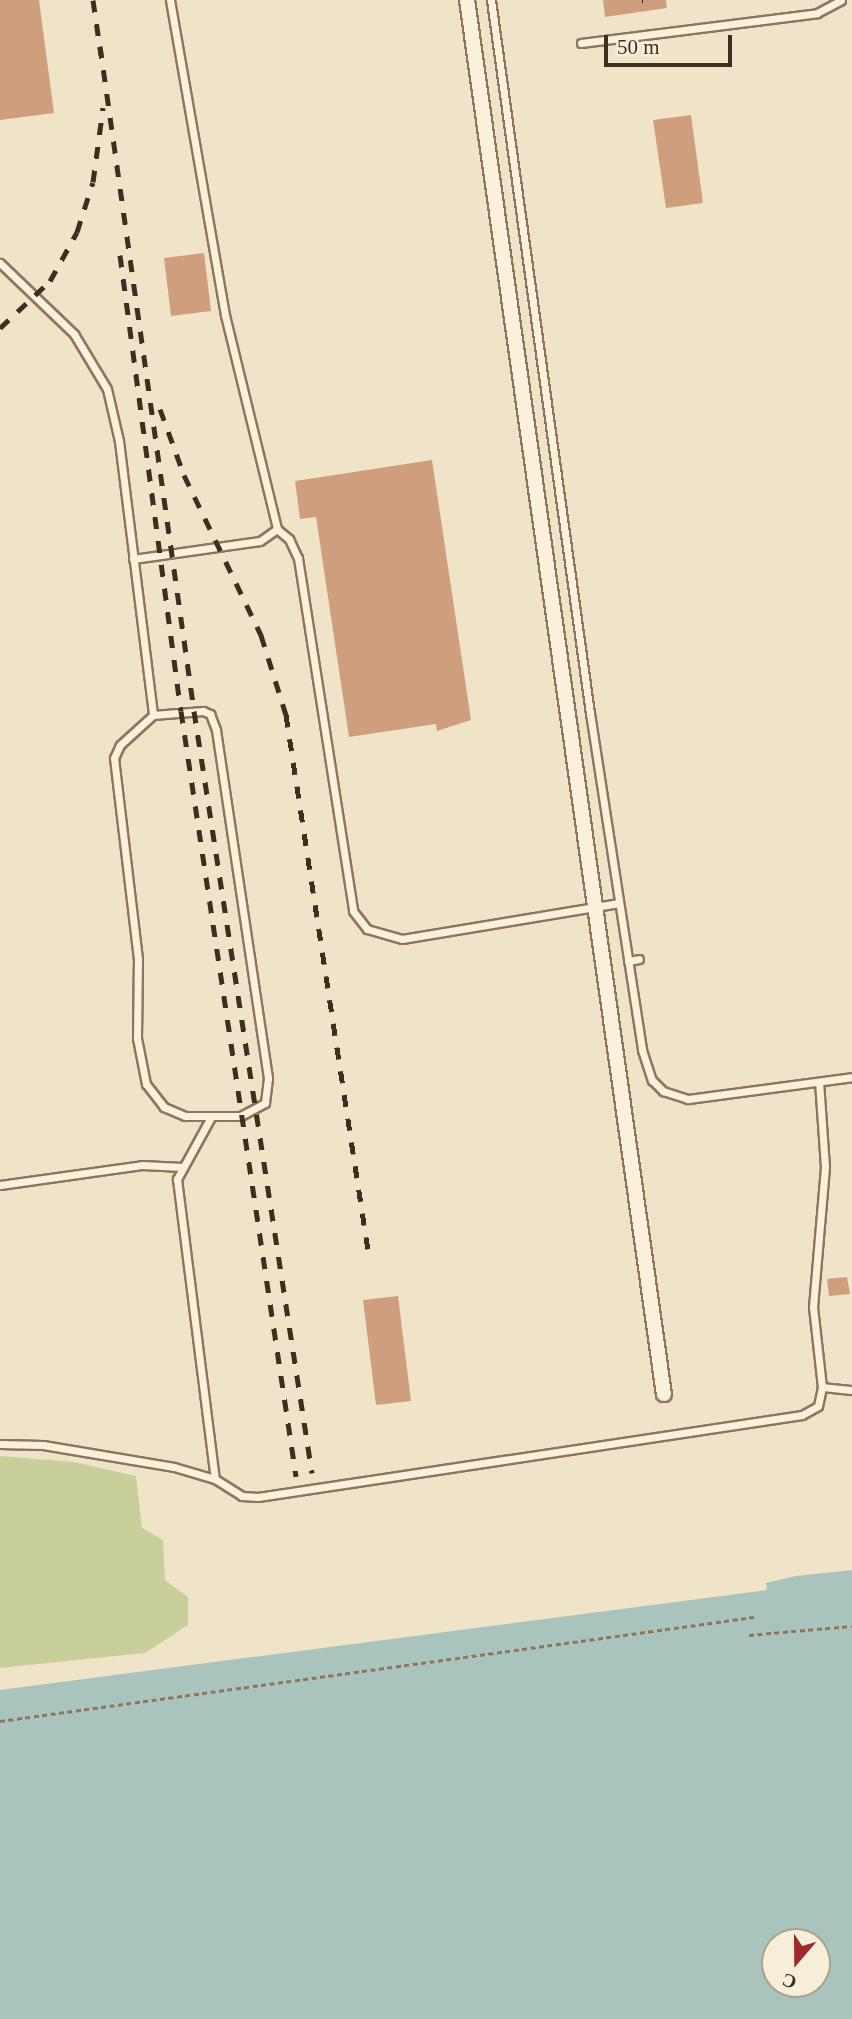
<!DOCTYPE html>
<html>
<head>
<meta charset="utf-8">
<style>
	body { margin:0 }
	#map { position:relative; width:852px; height:2019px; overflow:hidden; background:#f0e4c8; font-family:Georgia,serif }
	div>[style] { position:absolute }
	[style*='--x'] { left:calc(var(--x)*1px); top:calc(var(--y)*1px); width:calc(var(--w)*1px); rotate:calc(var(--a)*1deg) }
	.green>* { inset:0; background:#c9cf9b }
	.water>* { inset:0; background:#a9c4bc }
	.building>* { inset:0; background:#cf9f7d }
	.path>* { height:2.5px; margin-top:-1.25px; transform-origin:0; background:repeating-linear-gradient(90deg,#8d765c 0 5px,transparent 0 8.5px) }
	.roads { filter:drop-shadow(2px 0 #8d765c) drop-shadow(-2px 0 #8d765c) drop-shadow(0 2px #8d765c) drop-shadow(0 -2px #8d765c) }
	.service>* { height:7px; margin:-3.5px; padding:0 3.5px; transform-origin:3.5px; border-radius:3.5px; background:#faf1dc }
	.minor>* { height:14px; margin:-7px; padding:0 7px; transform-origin:7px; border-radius:7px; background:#faf1dc }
	.rail>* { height:5px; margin-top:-2.5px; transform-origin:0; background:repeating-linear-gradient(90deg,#3d2e20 0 12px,transparent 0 24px) }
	span { translate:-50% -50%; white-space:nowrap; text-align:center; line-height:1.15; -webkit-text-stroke:5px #f7eed8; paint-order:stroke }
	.north { position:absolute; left:761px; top:1928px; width:70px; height:70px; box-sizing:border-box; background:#f7eed8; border:2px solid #ada18e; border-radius:50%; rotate:200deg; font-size:19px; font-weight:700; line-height:28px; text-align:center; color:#3d2e20 }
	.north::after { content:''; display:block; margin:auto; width:24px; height:32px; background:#9e2a2b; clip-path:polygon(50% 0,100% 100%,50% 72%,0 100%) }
	.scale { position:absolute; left:604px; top:35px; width:128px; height:32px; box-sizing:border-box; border:4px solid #3d2e20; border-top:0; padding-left:9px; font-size:21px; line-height:24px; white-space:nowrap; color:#3d2e20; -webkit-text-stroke:5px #f7eed8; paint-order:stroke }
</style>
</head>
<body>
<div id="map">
	<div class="green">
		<i style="clip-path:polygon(0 1456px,74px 1462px,136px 1476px,142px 1528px,163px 1540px,165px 1580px,188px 1597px,188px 1625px,145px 1653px,0 1668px)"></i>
	</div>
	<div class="water">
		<i style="clip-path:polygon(evenodd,852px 1570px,852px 2019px,0 2019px,0 1690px,767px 1590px,766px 1583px,796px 1576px,852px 1570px,775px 1942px,817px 1942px,817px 1984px,775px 1984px,775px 1942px)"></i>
	</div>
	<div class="building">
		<i style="clip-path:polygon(0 0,39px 0,54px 113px,0 120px)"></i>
		<i style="clip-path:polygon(603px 0,666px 0,667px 8px,605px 17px)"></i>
		<i style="clip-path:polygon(691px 115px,703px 203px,666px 208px,653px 120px)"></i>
		<i style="clip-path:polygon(204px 253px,211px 311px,171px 316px,164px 258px)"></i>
		<i style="clip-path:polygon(432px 460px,471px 720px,437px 731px,436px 724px,349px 737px,316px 517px,300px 519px,295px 481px)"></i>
		<i style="clip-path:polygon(847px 1277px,850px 1294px,829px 1296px,827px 1279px)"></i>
		<i style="clip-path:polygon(398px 1296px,411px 1401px,376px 1405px,363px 1300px)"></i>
	</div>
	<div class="path">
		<i style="--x:749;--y:1635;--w:103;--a:-5"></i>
		<i style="--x:0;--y:1721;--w:761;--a:-7.85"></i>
	</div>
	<div class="roads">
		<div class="service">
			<i style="--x:170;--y:0;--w:320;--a:80.1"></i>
			<i style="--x:225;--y:315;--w:220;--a:76.3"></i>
			<i style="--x:277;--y:529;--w:16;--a:40"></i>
			<i style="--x:289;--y:539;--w:21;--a:65"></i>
			<i style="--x:298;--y:558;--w:357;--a:81.1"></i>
			<i style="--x:353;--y:911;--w:23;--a:52"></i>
			<i style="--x:367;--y:929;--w:36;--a:16"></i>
			<i style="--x:402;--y:939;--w:220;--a:-9.4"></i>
			<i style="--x:491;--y:0;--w:720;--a:82.1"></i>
			<i style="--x:590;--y:713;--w:341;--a:81.2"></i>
			<i style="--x:642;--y:1050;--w:32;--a:72"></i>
			<i style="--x:652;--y:1080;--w:16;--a:45"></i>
			<i style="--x:663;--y:1091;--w:26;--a:18"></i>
			<i style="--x:688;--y:1099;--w:165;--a:-7.6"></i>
			<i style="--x:581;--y:43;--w:238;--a:-7.2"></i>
			<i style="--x:817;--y:13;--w:27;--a:-28"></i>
			<i style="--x:0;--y:263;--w:103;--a:43.8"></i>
			<i style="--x:74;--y:334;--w:64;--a:59"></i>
			<i style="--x:107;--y:389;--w:53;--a:77"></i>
			<i style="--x:119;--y:441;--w:276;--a:82.9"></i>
			<i style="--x:133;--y:559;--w:128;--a:-8.1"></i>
			<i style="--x:260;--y:541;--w:21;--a:-35"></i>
			<i style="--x:203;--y:711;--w:8;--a:23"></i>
			<i style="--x:210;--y:714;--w:17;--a:69"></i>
			<i style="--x:216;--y:730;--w:352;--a:81.5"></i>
			<i style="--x:268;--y:1078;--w:25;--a:97"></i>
			<i style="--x:265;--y:1103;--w:27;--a:152"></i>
			<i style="--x:241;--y:1116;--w:56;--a:180"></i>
			<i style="--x:185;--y:1116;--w:23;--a:-157"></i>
			<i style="--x:164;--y:1107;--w:29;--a:-128"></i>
			<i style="--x:146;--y:1084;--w:47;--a:-101.1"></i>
			<i style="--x:137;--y:1038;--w:79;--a:-89.3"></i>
			<i style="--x:138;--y:959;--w:202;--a:-96.8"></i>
			<i style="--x:114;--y:758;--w:14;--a:-65"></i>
			<i style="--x:120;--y:745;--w:45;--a:-42.3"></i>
			<i style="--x:153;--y:715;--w:50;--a:-4.6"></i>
			<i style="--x:628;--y:961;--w:11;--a:-10"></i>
			<i style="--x:211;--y:1117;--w:71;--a:118.7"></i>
			<i style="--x:177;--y:1179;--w:302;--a:82.8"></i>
			<i style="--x:0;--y:1185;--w:143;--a:-8"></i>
			<i style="--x:142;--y:1165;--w:40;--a:2.9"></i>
			<i style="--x:822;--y:1387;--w:30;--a:6"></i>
			<i style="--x:0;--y:1444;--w:43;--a:1.3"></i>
			<i style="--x:43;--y:1445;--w:133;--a:9.5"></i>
			<i style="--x:174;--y:1467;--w:43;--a:16.3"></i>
			<i style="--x:215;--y:1479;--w:32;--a:32"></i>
			<i style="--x:242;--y:1496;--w:16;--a:4"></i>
			<i style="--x:258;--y:1497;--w:550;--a:-8.57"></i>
			<i style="--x:802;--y:1415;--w:18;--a:-29"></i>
			<i style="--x:818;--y:1406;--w:19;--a:-78"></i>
			<i style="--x:822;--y:1387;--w:81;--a:-96.4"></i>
			<i style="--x:813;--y:1307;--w:141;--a:-85.1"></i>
			<i style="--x:825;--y:1167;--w:85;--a:-94"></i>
		</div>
		<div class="minor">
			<i style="--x:467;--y:0;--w:1408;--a:81.96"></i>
		</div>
	</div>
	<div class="rail">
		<i style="--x:93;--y:0;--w:56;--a:81.7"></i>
		<i style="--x:642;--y:0;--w:1;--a:0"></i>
		<i style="--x:100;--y:46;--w:672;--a:81.95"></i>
		<i style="--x:194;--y:711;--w:771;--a:81.2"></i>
		<i style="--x:120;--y:255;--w:460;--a:82.4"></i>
		<i style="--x:181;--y:711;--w:774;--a:81.45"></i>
		<i style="--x:0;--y:328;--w:69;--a:-43.2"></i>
		<i style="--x:50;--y:281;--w:56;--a:-61.1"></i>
		<i style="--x:77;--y:232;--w:52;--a:-72.3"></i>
		<i style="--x:93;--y:182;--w:75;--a:-82.3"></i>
		<i style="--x:160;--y:409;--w:70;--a:70"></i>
		<i style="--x:184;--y:475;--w:178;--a:64.3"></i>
		<i style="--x:261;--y:635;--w:84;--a:72.6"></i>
		<i style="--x:286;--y:715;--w:548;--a:81.29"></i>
	</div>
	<div class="north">С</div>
	<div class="scale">50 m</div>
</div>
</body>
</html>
